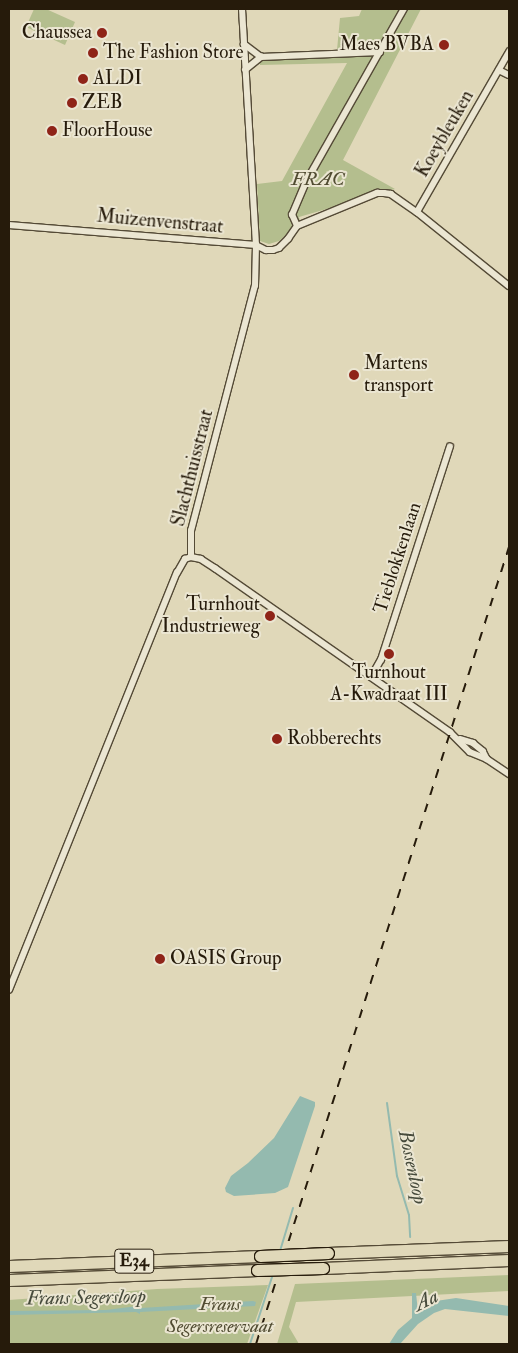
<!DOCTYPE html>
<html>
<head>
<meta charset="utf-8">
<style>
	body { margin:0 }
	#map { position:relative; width:518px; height:1353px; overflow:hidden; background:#e0d8b9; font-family:"IM FELL Double Pica",serif }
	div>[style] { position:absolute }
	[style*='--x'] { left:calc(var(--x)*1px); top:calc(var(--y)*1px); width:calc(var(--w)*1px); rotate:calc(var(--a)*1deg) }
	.green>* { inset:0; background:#b4be8e }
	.water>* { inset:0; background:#94baaf }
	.stream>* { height:2px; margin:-1px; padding:0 1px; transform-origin:1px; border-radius:1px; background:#94baaf }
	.roads { filter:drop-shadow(1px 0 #544a36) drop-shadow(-1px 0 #544a36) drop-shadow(0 1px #544a36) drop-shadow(0 -1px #544a36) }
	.minor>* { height:5.5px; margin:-2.75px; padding:0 2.75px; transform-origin:2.75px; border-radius:2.75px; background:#ebe6d2 }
	.motorway>* { height:11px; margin:-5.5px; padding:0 5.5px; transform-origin:5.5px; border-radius:5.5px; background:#e0d8b9 }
	.rail>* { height:2px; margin-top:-1px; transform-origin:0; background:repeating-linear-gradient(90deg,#261b0b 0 9px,transparent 0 18px) }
	.bridges { filter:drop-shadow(1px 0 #261b0b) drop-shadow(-1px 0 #261b0b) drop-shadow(0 1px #261b0b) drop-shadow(0 -1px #261b0b) }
	.motorway-bridge>* { height:11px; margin:-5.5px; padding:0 5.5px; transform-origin:5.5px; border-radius:5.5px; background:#e0d8b9 }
	.dots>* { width:14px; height:14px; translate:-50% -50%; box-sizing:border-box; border:2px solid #ebe6d2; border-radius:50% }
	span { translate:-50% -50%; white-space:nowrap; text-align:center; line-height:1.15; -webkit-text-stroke:4px #ebe6d2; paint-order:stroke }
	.shield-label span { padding:1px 4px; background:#ebe6d2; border:1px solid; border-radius:4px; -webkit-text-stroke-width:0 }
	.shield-label { font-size:18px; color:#261b0b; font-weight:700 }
	.poi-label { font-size:19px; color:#261b0b }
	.right { translate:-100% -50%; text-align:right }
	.left { translate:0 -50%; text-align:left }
	.street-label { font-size:19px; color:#261b0b }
	.park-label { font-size:19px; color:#514c32; font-style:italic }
	.water-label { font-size:20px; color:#474b3c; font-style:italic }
	.frame { position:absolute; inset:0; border:10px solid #261b0b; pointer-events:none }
</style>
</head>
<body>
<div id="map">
	<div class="green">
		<i style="clip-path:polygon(34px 9px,46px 9px,75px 22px,65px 45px,26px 27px)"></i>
		<i style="clip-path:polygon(362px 9px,421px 9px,343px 160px,395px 189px,299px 217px,300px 222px,279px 241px,269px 244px,260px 241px,257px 184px,282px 181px,347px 63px,260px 65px,260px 55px,337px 50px,340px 18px,359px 16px)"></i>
		<i style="clip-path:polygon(509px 1275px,509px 1291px,296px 1302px,289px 1327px,299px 1344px,277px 1344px,295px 1284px)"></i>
		<i style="clip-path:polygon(268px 1285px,247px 1344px,9px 1344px,9px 1300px,157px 1289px)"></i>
	</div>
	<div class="water">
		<i style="clip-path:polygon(300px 1096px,315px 1102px,315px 1106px,288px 1187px,275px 1193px,234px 1196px,226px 1192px,225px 1188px,231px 1176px,248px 1163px,274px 1138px)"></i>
		<i style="clip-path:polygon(412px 1293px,416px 1293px,418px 1312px,436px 1301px,456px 1298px,509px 1306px,509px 1316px,445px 1309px,434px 1313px,418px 1324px,400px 1344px,389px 1344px,398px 1330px,412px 1318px)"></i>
		<i style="clip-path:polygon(253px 1301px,256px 1302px,255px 1306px,140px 1312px,140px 1314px,136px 1312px,9px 1315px,9px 1311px,106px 1310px,138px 1306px,141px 1308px)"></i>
	</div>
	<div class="stream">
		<i style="--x:387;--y:1103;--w:74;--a:82.2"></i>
		<i style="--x:397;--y:1176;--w:41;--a:72.9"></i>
		<i style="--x:409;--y:1215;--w:22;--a:87"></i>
		<i style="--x:280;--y:1251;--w:45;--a:-73.2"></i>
		<i style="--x:250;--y:1344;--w:74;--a:-71.8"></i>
	</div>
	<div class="roads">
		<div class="minor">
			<i style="--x:244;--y:44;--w:21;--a:37"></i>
			<i style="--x:245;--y:70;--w:21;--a:-39"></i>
			<i style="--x:261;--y:57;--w:119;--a:-2.4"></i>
			<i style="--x:499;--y:70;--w:11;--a:27"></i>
			<i style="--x:417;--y:212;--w:185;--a:-60.1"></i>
			<i style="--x:9;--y:225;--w:248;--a:4.6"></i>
			<i style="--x:256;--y:245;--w:11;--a:27"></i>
			<i style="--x:266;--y:250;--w:7;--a:0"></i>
			<i style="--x:273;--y:250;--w:6;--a:-18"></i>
			<i style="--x:279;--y:248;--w:13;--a:-45"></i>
			<i style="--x:288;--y:239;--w:16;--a:-55"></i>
			<i style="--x:297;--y:226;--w:87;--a:-22.4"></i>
			<i style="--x:377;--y:193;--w:7;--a:0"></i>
			<i style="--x:384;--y:193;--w:7;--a:8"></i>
			<i style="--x:391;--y:194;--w:32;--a:35"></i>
			<i style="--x:417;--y:212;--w:118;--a:38.8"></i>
			<i style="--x:297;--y:226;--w:12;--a:-114"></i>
			<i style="--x:292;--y:215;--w:36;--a:-67"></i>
			<i style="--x:306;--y:182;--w:199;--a:-60.5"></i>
			<i style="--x:191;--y:557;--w:26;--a:-90"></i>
			<i style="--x:191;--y:531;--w:253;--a:-75.4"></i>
			<i style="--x:255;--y:286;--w:41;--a:-88.6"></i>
			<i style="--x:256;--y:245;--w:236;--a:-93.4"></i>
			<i style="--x:191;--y:557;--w:10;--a:11"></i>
			<i style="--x:201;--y:559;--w:17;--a:33"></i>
			<i style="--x:215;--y:568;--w:287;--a:34.9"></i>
			<i style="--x:450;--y:732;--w:28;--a:45"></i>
			<i style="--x:470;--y:752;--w:18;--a:22"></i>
			<i style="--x:487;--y:759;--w:27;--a:34"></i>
			<i style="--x:371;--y:677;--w:20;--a:-60"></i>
			<i style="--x:381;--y:660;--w:224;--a:-72.1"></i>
			<i style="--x:460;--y:739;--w:14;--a:17"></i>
			<i style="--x:473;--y:743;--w:13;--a:39"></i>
			<i style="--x:483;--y:751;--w:9;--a:63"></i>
			<i style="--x:9;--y:990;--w:450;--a:-68.1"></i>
			<i style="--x:177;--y:573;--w:16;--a:-60"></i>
			<i style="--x:185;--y:559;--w:6;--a:-18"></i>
		</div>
		<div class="motorway">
			<i style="--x:328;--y:1253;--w:181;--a:-2.2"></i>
			<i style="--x:9;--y:1266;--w:251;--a:-2.3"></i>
			<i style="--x:323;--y:1268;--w:186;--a:-2.5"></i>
			<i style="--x:9;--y:1280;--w:248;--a:-2.3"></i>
		</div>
	</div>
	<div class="rail">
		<i style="--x:256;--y:1344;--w:836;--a:-72.39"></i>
	</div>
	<div class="bridges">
		<div class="motorway-bridge">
			<i style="--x:260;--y:1256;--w:68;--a:-2.5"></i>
			<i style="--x:257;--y:1270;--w:66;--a:-1.7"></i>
		</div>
	</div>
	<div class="dots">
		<i style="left:102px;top:33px;background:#8f2418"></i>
		<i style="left:444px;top:45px;background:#8f2418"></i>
		<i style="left:93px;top:53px;background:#8f2418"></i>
		<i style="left:83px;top:79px;background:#8f2418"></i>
		<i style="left:72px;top:103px;background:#8f2418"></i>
		<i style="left:52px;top:131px;background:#8f2418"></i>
		<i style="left:354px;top:375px;background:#8f2418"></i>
		<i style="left:270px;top:616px;background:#8f2418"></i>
		<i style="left:389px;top:654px;background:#8f2418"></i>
		<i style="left:277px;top:739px;background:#8f2418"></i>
		<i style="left:160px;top:959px;background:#8f2418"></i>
	</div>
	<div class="shield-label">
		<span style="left:134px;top:1261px">E34</span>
	</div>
	<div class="poi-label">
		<span class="right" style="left:92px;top:33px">Chaussea</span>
		<span class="right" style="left:434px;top:45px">Maes BVBA</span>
		<span class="left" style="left:103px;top:53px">The Fashion Store</span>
		<span class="left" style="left:93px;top:79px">ALDI</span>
		<span class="left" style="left:82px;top:103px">ZEB</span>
		<span class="left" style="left:62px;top:131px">FloorHouse</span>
		<span class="left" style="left:364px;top:375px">Martens<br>transport</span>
		<span class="right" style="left:260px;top:616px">Turnhout<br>Industrieweg</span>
		<span style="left:389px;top:684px">Turnhout<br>A-Kwadraat III</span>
		<span class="left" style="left:287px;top:739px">Robberechts</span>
		<span class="left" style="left:170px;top:959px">OASIS Group</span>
	</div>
	<div class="street-label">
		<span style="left:445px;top:134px;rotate:-60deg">Koeybleuken</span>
		<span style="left:160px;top:222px;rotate:5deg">Muizenvenstraat</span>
		<span style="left:193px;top:468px;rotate:-76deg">Slachthuisstraat</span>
		<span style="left:398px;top:558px;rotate:-72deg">Tieblokkenlaan</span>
	</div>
	<div class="park-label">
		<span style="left:318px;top:180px">FRAC</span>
		<span style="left:220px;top:1316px">Frans<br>Segersreservaat</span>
	</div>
	<div class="water-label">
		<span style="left:413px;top:1167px;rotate:78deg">Bossenloop</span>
		<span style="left:86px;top:1297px;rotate:-1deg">Frans Segersloop</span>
		<span style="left:426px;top:1300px;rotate:-27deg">Aa</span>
	</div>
	<div class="frame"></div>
</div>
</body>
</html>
